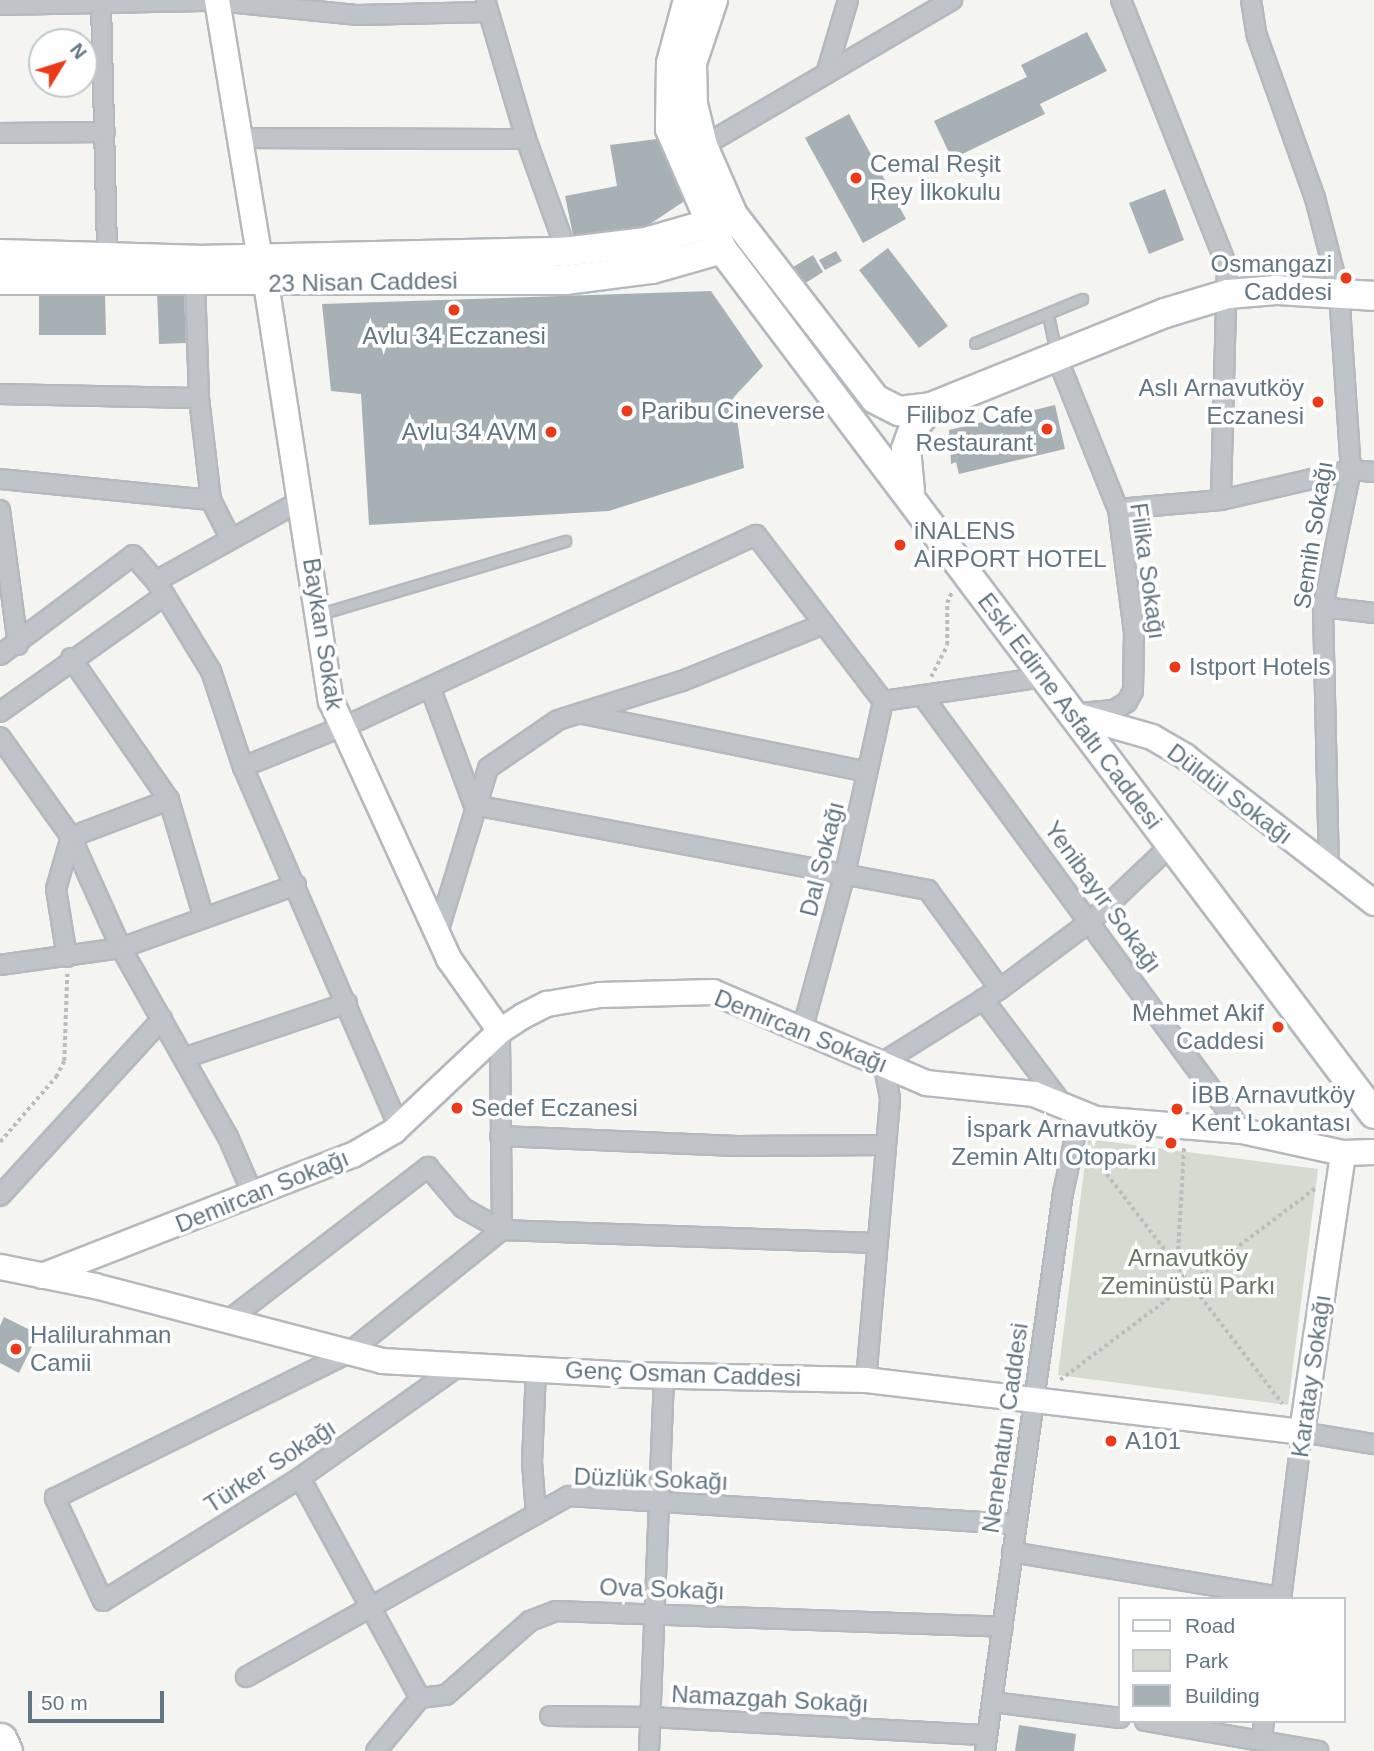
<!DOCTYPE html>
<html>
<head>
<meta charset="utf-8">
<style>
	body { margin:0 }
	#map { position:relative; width:1374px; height:1751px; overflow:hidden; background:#f4f4f0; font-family:Arial,sans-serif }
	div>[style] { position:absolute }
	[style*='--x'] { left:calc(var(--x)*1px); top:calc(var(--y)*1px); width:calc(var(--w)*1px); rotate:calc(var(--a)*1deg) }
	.green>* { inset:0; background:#d5dbd0 }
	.building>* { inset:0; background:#a7b1b5 }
	.path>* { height:3.5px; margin-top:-1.75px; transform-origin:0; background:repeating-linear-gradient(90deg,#babdbf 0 3.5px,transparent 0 7px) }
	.roads { filter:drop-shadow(2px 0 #b3b9bd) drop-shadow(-2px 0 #b3b9bd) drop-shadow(0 2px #b3b9bd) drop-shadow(0 -2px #b3b9bd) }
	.lane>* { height:9px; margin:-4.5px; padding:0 4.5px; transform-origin:4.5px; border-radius:4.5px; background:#bec4c7 }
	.street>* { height:18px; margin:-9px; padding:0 9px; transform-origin:9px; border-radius:9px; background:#bec4c7 }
	.secondary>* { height:24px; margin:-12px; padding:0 12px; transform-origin:12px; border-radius:12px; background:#fff }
	.primary>* { height:28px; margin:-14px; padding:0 14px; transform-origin:14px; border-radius:14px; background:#fff }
	.highway>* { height:33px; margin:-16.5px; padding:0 16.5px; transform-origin:16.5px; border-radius:16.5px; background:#fff }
	.dots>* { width:19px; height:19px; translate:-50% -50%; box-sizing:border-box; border:4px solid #fff; border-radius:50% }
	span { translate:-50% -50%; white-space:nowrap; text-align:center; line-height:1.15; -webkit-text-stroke:7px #fff; paint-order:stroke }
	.poi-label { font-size:24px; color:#617683 }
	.left { translate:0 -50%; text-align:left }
	.right { translate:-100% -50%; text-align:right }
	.street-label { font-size:24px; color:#617683 }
	.park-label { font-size:24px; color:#677961 }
	.legend { position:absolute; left:1118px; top:1597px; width:228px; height:126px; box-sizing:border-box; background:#fff; border:2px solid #c0c8cd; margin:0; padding:9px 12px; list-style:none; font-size:21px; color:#617683 }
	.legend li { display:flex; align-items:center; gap:14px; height:35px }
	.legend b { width:35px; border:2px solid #c0c8cd }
	.north { position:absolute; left:28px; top:28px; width:70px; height:70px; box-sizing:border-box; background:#fff; border:2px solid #c0c8cd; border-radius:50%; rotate:52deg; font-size:19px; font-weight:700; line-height:28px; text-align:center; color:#617683 }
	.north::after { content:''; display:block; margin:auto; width:24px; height:32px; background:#ec3a18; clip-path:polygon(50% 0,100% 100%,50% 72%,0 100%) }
	.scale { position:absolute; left:28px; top:1691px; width:136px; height:32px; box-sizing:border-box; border:4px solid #617683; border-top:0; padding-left:9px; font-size:21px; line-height:24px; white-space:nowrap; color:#617683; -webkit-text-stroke:5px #fff; paint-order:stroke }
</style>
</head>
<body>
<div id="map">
	<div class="green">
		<i style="clip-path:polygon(1088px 1139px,1318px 1169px,1288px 1405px,1058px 1375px)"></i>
	</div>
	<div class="building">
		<i style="clip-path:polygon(1087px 32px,1107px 71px,1040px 104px,1045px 114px,952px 159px,934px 121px,1027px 77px,1021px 65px)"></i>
		<i style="clip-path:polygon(849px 114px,906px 219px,863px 243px,805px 138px)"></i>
		<i style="clip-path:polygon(657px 139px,689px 198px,647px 226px,574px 240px,565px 196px,617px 186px,610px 145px)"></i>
		<i style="clip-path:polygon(1165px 189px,1184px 240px,1149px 254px,1129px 203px)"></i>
		<i style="clip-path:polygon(888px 248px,948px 326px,919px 348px,859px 270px)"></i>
		<i style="clip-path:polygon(836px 251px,842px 261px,825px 270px,819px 260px)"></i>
		<i style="clip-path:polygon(813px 255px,823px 272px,804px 284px,793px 267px)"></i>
		<i style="clip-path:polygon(157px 291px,184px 291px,186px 343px,159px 344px)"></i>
		<i style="clip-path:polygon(711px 291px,763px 366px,734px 397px,744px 468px,609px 511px,369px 525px,361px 394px,331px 391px,322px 304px)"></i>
		<i style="clip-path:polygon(105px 293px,106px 335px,39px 335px,39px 294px)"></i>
		<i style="clip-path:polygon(1055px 405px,1065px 449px,959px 474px,956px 462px,951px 464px,949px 430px)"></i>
		<i style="clip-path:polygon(4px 1317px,38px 1334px,19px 1373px,0 1363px,0 1326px)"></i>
		<i style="clip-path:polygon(1019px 1725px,1076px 1734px,1074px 1751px,1015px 1751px)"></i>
	</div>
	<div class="path">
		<i style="--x:931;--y:677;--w:36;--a:-63"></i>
		<i style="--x:947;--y:645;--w:42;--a:-90"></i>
		<i style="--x:947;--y:603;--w:12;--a:-66"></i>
		<i style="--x:0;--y:1142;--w:86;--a:-49.3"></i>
		<i style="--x:56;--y:1077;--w:18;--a:-63"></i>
		<i style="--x:64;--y:1061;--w:87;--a:-88"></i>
		<i style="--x:1090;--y:1152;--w:317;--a:52.6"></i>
		<i style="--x:1177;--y:1264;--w:118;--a:-86.6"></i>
		<i style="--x:1060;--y:1380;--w:320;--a:-36.9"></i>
	</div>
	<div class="roads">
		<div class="lane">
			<i style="--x:1048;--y:315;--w:40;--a:78"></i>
			<i style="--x:975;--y:343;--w:116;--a:-22.4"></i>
			<i style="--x:320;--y:614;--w:256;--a:-16.6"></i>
		</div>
		<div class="street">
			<i style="--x:1121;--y:0;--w:287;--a:68.3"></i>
			<i style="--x:1227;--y:267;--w:233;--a:91.5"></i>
			<i style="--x:1251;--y:0;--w:36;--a:81"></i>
			<i style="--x:1257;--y:36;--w:172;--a:70.3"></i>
			<i style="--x:1315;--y:198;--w:96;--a:75.5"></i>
			<i style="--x:1339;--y:291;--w:179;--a:86.2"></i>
			<i style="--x:1351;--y:470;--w:140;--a:101.6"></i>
			<i style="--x:1323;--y:607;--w:263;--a:88.7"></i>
			<i style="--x:101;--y:3;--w:252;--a:88.6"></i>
			<i style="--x:486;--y:3;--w:142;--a:73.6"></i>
			<i style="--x:526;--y:139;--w:120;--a:70.1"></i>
			<i style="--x:0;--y:5;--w:217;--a:-1.1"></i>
			<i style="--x:217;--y:1;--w:142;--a:5.7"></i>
			<i style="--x:358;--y:15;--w:128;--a:-1.3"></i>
			<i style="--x:826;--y:74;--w:77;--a:-73.4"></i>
			<i style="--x:0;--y:133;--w:105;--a:-0.5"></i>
			<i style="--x:239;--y:138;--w:287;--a:0.2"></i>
			<i style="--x:703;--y:146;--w:289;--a:-30.4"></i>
			<i style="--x:195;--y:282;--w:116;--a:88"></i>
			<i style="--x:199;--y:398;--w:103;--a:83.3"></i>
			<i style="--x:211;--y:500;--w:42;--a:63.4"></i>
			<i style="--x:1056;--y:355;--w:166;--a:68.1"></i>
			<i style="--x:1118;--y:509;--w:124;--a:82.6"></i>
			<i style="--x:1134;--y:632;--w:59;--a:91"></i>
			<i style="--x:1133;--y:691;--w:13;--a:119"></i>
			<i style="--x:1127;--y:702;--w:15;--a:148"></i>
			<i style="--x:1114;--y:710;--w:32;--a:175"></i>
			<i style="--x:0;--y:394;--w:199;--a:1.2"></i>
			<i style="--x:0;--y:479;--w:212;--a:5.7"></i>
			<i style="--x:1118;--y:509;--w:103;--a:-5"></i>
			<i style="--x:1221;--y:500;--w:133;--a:-13"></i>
			<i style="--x:1351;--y:470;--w:23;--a:5"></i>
			<i style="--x:0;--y:510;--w:136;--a:82.4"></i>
			<i style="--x:156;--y:581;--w:167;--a:-29"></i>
			<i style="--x:1323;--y:607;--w:51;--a:6.7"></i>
			<i style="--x:0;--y:655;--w:166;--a:-36.9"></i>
			<i style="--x:133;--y:555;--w:35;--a:49"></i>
			<i style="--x:156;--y:581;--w:105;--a:58.6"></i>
			<i style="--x:211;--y:671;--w:101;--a:71.6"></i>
			<i style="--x:243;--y:767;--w:392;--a:66.6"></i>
			<i style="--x:71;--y:658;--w:173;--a:55.4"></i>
			<i style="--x:169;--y:800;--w:123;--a:73.5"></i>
			<i style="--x:430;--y:687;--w:126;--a:69.6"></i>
			<i style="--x:474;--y:805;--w:462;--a:10.6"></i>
			<i style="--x:928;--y:890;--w:122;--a:54"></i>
			<i style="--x:922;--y:695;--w:541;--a:53.72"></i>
			<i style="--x:0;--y:712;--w:202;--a:-35.3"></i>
			<i style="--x:583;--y:714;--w:290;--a:11.5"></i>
			<i style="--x:0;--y:737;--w:123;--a:54.6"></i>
			<i style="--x:71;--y:837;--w:122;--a:65.8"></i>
			<i style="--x:121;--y:948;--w:217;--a:60.5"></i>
			<i style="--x:228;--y:1137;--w:65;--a:66.6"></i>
			<i style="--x:243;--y:767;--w:125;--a:-22.1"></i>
			<i style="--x:359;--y:720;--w:438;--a:-25"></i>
			<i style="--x:756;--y:535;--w:209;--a:52.6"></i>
			<i style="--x:883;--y:701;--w:163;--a:-8.5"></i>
			<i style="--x:438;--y:932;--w:171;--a:-73"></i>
			<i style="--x:488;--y:768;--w:85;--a:-34.4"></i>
			<i style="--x:558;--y:720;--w:130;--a:-17.5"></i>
			<i style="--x:682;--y:681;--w:153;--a:-21.9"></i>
			<i style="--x:67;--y:957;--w:69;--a:-99.2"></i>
			<i style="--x:56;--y:889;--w:54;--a:-73.9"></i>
			<i style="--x:71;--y:837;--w:105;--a:-20.7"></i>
			<i style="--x:0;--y:965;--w:122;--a:-8"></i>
			<i style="--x:121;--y:948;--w:186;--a:-19.8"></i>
			<i style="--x:983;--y:999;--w:133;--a:53"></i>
			<i style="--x:803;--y:1027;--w:160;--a:-74.7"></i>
			<i style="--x:845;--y:873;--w:176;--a:-77.5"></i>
			<i style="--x:184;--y:1058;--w:172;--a:-18.6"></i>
			<i style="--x:500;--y:1136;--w:237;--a:2.4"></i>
			<i style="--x:737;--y:1146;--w:149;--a:-0.4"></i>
			<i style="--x:0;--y:1196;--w:240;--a:-47.5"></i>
			<i style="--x:226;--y:1322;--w:255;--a:-37.5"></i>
			<i style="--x:428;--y:1167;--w:54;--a:49.5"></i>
			<i style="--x:463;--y:1208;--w:45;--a:29.4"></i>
			<i style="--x:502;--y:1230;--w:373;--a:2"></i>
			<i style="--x:460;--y:1365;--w:196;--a:144.8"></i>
			<i style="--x:300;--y:1478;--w:232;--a:148"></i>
			<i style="--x:103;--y:1601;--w:114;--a:-115"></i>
			<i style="--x:55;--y:1498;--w:326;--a:-26.3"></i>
			<i style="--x:347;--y:1354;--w:198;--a:-38.7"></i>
			<i style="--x:502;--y:1230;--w:199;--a:-90.6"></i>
			<i style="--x:866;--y:1380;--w:283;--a:-85.1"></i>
			<i style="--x:890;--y:1098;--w:37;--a:-101"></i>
			<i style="--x:883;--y:1062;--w:138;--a:-32"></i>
			<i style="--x:1000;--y:989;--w:114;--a:-36.8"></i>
			<i style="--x:1091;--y:921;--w:109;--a:-43.5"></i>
			<i style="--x:300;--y:1478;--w:251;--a:61.4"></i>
			<i style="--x:536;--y:1514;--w:52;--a:-94.4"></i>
			<i style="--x:532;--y:1462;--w:93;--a:-87.5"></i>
			<i style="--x:1012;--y:1552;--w:273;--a:9.5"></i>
			<i style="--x:1281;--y:1599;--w:168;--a:-82.8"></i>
			<i style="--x:1302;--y:1432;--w:73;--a:9.5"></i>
			<i style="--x:246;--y:1677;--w:370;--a:-29.3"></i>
			<i style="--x:569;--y:1496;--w:448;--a:3.6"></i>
			<i style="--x:992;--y:1702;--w:129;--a:7.1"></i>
			<i style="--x:550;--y:1716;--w:100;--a:0.6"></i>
			<i style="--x:650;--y:1717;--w:337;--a:3.1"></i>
			<i style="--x:1145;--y:1721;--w:176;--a:9.8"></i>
			<i style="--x:1262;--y:1739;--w:18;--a:-84"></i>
			<i style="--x:376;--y:1751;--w:69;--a:-50.3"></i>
			<i style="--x:420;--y:1698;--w:26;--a:-7"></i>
			<i style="--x:446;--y:1695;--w:112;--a:-41.4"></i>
			<i style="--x:530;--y:1621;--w:28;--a:-21"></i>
			<i style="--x:556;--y:1611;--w:447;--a:2"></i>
			<i style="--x:649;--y:1751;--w:375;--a:-87.7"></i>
			<i style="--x:985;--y:1751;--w:563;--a:-82.04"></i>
			<i style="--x:1063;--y:1193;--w:81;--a:-77.9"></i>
		</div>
		<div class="secondary">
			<i style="--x:217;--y:0;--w:263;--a:80.6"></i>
			<i style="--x:266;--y:283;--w:423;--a:81.2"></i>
			<i style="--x:331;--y:701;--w:284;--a:65.4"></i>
			<i style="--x:449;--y:959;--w:88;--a:54.7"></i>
			<i style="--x:1072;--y:714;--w:83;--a:16"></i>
			<i style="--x:1152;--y:737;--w:39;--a:30"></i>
			<i style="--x:1186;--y:757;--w:238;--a:37.8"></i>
			<i style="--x:0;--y:1267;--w:97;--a:11.3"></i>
			<i style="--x:95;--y:1286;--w:297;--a:14.6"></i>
			<i style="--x:382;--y:1361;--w:249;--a:3.2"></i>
			<i style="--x:631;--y:1375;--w:235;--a:1.2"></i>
			<i style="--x:866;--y:1380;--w:439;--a:6.8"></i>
			<i style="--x:1302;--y:1432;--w:282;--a:-81.6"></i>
			<i style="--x:42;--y:1276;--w:334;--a:-21.3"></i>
			<i style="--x:353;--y:1155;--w:48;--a:-30.3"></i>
			<i style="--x:394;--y:1131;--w:146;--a:-43.3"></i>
			<i style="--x:500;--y:1031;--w:27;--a:-33"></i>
			<i style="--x:523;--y:1016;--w:27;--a:-27"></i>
			<i style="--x:547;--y:1004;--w:54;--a:-9.6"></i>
			<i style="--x:600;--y:995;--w:113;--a:-1.5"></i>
			<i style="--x:713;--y:992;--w:232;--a:23.1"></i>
			<i style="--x:926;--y:1083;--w:109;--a:5.8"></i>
			<i style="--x:1034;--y:1094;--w:67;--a:22"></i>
			<i style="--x:1096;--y:1119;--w:146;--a:4.7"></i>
			<i style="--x:1242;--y:1131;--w:103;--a:12.3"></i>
			<i style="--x:1343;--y:1153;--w:31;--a:-2"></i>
		</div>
		<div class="primary">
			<i style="--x:688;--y:0;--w:65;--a:105.1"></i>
			<i style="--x:671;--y:63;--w:66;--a:90.9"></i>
			<i style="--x:670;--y:129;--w:131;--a:66.6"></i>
			<i style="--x:722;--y:249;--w:1083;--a:52.99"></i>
			<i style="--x:713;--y:0;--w:66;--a:108.4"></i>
			<i style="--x:692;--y:63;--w:41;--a:88.6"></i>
			<i style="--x:693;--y:104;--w:43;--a:76.6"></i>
			<i style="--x:703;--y:146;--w:75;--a:66.5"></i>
			<i style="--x:733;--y:215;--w:232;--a:52.3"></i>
			<i style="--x:875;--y:399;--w:27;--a:27"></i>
			<i style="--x:899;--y:411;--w:32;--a:-7"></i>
			<i style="--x:0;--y:254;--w:197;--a:1.7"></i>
			<i style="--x:197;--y:260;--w:366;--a:-1.3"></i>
			<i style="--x:563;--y:252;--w:84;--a:-6.9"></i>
			<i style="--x:646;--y:242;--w:65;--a:-16.2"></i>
			<i style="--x:0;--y:280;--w:565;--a:0"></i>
			<i style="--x:565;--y:280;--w:88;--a:-7.2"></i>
			<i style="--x:652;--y:269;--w:73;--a:-15.9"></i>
			<i style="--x:910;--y:491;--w:42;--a:-95.4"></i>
			<i style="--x:906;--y:449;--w:23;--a:-70"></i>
			<i style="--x:914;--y:427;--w:26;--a:-50"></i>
			<i style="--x:931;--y:407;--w:252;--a:-21.9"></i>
			<i style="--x:1165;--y:313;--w:66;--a:-16.8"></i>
			<i style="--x:1228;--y:294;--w:48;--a:-4.8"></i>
			<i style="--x:1276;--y:290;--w:98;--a:3.5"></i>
		</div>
		<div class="highway">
			<i style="--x:0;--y:1740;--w:12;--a:66"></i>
		</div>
	</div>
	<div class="dots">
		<i style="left:856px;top:178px;background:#ec3a18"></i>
		<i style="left:1346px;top:278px;background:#ec3a18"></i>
		<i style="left:454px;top:310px;background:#ec3a18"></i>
		<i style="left:1318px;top:402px;background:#ec3a18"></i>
		<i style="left:627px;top:411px;background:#ec3a18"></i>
		<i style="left:1047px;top:429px;background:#ec3a18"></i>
		<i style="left:551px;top:432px;background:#ec3a18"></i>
		<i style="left:900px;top:545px;background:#ec3a18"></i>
		<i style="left:1175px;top:667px;background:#ec3a18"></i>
		<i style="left:1278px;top:1027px;background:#ec3a18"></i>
		<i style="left:457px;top:1108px;background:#ec3a18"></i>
		<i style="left:1177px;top:1109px;background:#ec3a18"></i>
		<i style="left:1171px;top:1143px;background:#ec3a18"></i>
		<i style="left:16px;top:1349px;background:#ec3a18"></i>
		<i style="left:1111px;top:1441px;background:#ec3a18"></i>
	</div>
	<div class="poi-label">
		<span class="left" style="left:870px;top:178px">Cemal Reşit<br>Rey İlkokulu</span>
		<span class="right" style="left:1332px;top:278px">Osmangazi<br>Caddesi</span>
		<span style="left:454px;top:336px">Avlu 34 Eczanesi</span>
		<span class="right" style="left:1304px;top:402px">Aslı Arnavutköy<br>Eczanesi</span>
		<span class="left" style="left:641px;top:411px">Paribu Cineverse</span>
		<span class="right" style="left:1033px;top:429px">Filiboz Cafe<br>Restaurant</span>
		<span class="right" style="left:537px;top:432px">Avlu 34 AVM</span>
		<span class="left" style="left:914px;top:545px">iNALENS<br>AİRPORT HOTEL</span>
		<span class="left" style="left:1189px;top:667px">Istport Hotels</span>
		<span class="right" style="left:1264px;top:1027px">Mehmet Akif<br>Caddesi</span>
		<span class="left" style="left:1191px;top:1109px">İBB Arnavutköy<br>Kent Lokantası</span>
		<span class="left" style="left:471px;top:1108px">Sedef Eczanesi</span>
		<span class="right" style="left:1157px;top:1143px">İspark Arnavutköy<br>Zemin Altı Otoparkı</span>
		<span class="left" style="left:30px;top:1349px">Halilurahman<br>Camii</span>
		<span class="left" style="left:1125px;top:1441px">A101</span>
	</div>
	<div class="street-label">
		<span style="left:363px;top:282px;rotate:-1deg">23 Nisan Caddesi</span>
		<span style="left:1313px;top:535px;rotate:-81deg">Semih Sokağı</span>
		<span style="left:1148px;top:571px;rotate:82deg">Filika Sokağı</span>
		<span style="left:323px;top:634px;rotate:81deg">Baykan Sokak</span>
		<span style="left:1070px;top:711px;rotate:53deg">Eski Edirne Asfaltı Caddesi</span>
		<span style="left:1230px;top:794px;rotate:37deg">Düldül Sokağı</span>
		<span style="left:822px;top:859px;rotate:-76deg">Dal Sokağı</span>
		<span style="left:1103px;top:897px;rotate:54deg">Yenibayır Sokağı</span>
		<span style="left:801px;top:1031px;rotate:22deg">Demircan Sokağı</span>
		<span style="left:262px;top:1191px;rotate:-22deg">Demircan Sokağı</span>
		<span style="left:683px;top:1374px;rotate:2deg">Genç Osman Caddesi</span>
		<span style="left:1311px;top:1376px;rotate:-82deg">Karatay Sokağı</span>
		<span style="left:1005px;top:1428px;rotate:-82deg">Nenehatun Caddesi</span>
		<span style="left:270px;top:1466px;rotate:-33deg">Türker Sokağı</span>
		<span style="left:651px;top:1479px;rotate:2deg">Düzlük Sokağı</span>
		<span style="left:662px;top:1589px;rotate:2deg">Ova Sokağı</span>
		<span style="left:770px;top:1699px;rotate:3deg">Namazgah Sokağı</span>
	</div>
	<div class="park-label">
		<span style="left:1188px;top:1272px">Arnavutköy<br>Zeminüstü Parkı</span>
	</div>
	<ul class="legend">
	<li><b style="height:9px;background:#fff"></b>Road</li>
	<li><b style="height:19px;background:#d5dbd0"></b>Park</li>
	<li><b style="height:19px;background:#a7b1b5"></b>Building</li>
	</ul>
	<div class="north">N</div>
	<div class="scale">50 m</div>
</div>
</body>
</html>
